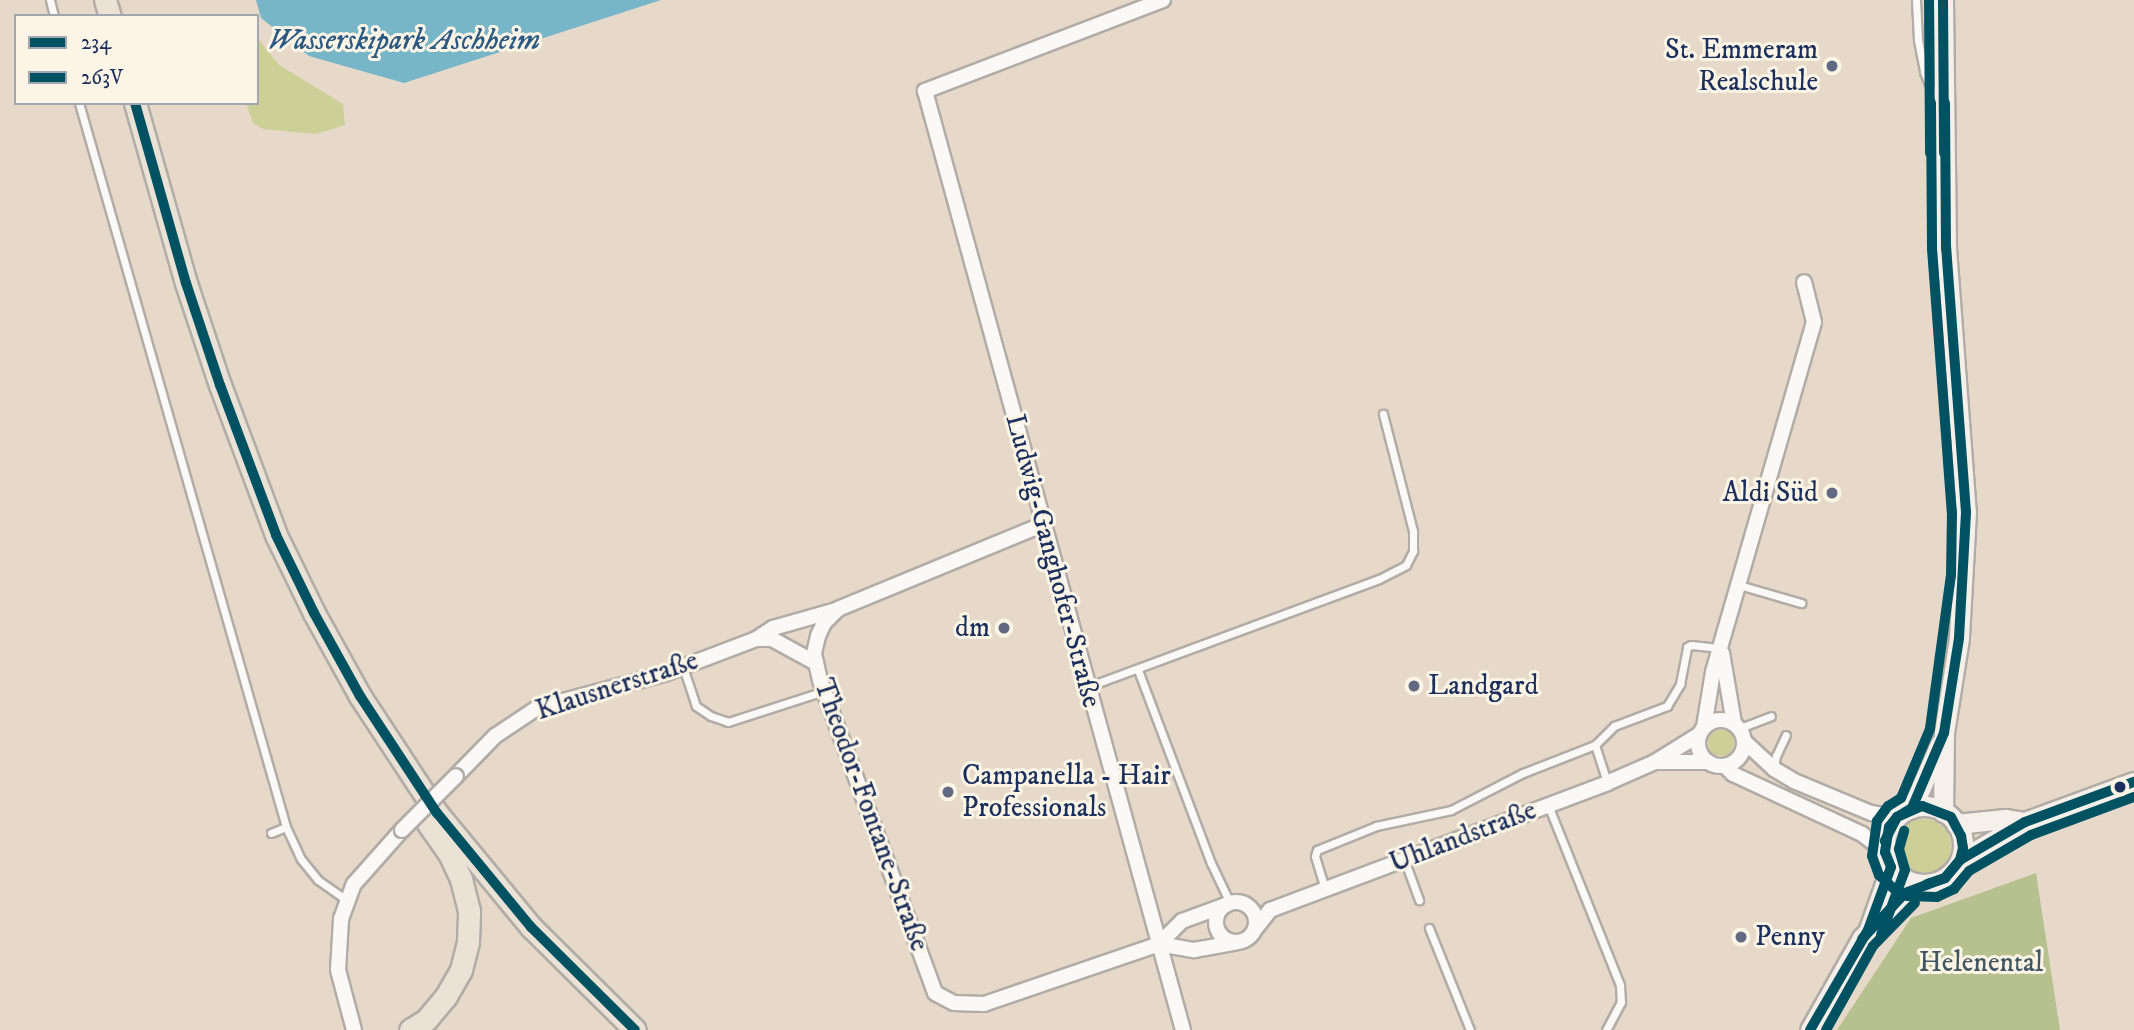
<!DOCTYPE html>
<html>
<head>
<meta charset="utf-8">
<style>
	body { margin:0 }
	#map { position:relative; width:2134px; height:1030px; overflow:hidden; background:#e6d9c9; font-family:"IM FELL DW Pica",serif }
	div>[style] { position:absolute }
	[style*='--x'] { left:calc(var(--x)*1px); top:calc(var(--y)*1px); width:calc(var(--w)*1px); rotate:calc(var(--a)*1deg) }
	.green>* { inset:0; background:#ccd096 }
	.round { border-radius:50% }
	.forest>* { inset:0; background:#b7c18f }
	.water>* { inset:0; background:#77b5c8 }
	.roads { filter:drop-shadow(2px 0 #b2aca6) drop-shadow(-2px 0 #b2aca6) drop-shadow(0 2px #b2aca6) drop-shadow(0 -2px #b2aca6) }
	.lane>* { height:7px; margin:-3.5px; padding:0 3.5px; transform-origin:3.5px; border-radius:3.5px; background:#fbf9f7 }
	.street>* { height:14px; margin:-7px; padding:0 7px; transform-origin:7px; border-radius:7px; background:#fbf9f7 }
	.street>.ring { margin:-7px; padding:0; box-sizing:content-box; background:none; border:14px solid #fbf9f7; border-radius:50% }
	.secondary>* { height:19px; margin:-9.5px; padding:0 9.5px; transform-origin:9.5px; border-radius:9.5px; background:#f5f0e9 }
	.secondary>.ring { margin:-9.5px; padding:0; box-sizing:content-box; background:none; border:19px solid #f5f0e9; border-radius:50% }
	.primary>* { height:21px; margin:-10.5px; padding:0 10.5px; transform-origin:10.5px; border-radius:10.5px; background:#ebe2d6 }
	.bridges { filter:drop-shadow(2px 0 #b2aca6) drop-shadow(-2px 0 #b2aca6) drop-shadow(0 2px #b2aca6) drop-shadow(0 -2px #b2aca6) }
	.street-bridge>* { height:14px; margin:-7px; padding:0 7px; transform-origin:7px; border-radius:7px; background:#fbf9f7 }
	.bus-1>* { height:10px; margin:-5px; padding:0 5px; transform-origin:5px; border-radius:5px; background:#005262 }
	.bus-2>* { height:10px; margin:-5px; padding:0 5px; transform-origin:5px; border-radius:5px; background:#005262 }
	.dots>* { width:19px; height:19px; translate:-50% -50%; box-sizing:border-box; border:4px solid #fcf5e5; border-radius:50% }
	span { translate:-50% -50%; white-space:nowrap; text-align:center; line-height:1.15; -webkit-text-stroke:6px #fcf5e5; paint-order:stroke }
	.poi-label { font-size:28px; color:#1b2f5e }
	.right { translate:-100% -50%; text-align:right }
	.left { translate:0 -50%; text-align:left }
	.street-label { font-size:28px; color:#1b2f5e }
	.park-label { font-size:28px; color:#425662 }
	.water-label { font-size:30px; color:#2b5983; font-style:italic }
	.legend { position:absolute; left:14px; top:14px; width:245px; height:91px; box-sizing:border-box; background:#fcf5e5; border:2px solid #a2a6af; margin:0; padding:9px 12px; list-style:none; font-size:21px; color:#1b2f5e }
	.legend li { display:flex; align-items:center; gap:14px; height:35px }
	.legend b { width:35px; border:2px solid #a2a6af }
</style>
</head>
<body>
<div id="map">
	<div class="green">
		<i style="clip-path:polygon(257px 37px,279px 65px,343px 104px,345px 125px,316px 134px,263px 129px,253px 123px,246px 103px,257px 103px)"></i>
		<i class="round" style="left:1708px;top:730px;width:26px;height:26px"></i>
		<i class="round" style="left:1897px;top:819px;width:54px;height:54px"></i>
	</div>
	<div class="forest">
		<i style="clip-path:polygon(2036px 873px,2060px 1030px,1837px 1030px,1911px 918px)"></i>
	</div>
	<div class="water">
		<i style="clip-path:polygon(256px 0,661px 0,404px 83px,309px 56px,261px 18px)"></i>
	</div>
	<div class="roads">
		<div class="lane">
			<i style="--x:50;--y:0;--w:16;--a:76"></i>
			<i style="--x:1916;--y:0;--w:40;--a:87.1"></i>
			<i style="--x:1918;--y:40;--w:33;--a:79"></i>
			<i style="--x:1924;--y:72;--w:21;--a:67"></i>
			<i style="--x:1932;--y:91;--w:13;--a:42"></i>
			<i style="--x:79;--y:103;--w:753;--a:74.04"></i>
			<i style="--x:286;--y:827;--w:35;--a:65"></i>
			<i style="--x:301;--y:859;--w:27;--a:51"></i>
			<i style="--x:318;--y:880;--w:35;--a:35"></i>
			<i style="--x:1739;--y:585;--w:65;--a:16.2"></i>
			<i style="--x:683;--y:667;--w:41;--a:71.6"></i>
			<i style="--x:696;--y:706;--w:18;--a:34"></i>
			<i style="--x:711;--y:716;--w:18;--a:19"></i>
			<i style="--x:728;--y:722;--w:101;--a:-17.9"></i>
			<i style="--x:1138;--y:670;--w:206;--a:69.3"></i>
			<i style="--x:1211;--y:863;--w:44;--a:64.6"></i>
			<i style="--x:1087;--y:687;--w:311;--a:-20.3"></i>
			<i style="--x:1379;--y:579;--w:30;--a:-27"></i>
			<i style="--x:1406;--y:565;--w:16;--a:-63"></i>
			<i style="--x:1413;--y:551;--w:20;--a:-90"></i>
			<i style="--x:1413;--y:531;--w:121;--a:-104.4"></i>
			<i style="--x:1740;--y:728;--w:33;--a:-21"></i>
			<i style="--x:1595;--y:745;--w:27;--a:-45"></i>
			<i style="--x:1614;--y:726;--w:57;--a:-20.7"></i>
			<i style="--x:1667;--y:706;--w:26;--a:-59"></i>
			<i style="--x:1680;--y:684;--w:38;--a:-79"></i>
			<i style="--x:1687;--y:647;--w:4;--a:-27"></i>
			<i style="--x:1691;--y:645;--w:30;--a:6"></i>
			<i style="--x:1774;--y:768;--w:12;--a:-81"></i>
			<i style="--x:1776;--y:756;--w:23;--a:-65"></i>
			<i style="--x:1548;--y:805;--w:194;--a:68.2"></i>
			<i style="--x:1620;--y:985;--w:17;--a:87"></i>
			<i style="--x:1621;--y:1002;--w:32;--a:118"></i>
			<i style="--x:271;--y:833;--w:16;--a:-22"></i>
			<i style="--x:1404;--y:859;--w:44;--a:69.9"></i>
			<i style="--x:1325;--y:889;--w:34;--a:-107"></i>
			<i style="--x:1315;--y:856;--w:6;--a:-72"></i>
			<i style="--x:1317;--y:850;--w:64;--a:-22.1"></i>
			<i style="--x:1376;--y:826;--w:77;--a:-12"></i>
			<i style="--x:1451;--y:810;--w:81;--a:-27.2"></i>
			<i style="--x:1523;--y:773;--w:77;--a:-21.3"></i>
			<i style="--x:1595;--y:745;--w:40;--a:72"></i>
			<i style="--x:1429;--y:928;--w:110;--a:68.1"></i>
		</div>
		<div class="street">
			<i style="--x:1163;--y:0;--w:255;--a:159.1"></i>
			<i style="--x:925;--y:91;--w:974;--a:74.64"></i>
			<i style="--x:1044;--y:524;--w:223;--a:157.6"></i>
			<i style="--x:838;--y:609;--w:20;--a:135"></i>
			<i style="--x:824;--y:623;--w:14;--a:115"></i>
			<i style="--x:818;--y:636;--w:18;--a:103"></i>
			<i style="--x:814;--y:654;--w:27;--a:77"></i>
			<i style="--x:820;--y:680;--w:333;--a:69.8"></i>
			<i style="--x:935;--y:993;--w:21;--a:28"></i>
			<i style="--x:954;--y:1003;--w:30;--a:2"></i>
			<i style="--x:984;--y:1004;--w:185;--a:-18.9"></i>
			<i style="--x:1159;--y:944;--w:33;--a:-45"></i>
			<i style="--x:1182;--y:921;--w:47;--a:-20"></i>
			<i style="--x:757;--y:639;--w:15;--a:0"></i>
			<i style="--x:772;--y:639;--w:50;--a:28.6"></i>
			<i style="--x:1722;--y:653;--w:71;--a:80.3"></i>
			<i class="ring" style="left:1698px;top:720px;width:32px;height:32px"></i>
			<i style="--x:1704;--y:727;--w:56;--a:-80.7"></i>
			<i style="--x:1713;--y:672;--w:364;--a:-73.9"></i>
			<i style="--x:1814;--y:322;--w:41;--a:-104"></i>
			<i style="--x:1744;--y:741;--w:41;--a:43"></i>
			<i style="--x:1774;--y:769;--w:23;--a:31"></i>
			<i style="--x:1794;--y:781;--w:83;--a:22.6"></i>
			<i style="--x:1871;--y:813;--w:26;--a:9"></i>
			<i style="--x:1655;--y:762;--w:53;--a:0"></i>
			<i style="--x:1725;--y:766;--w:11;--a:45"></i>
			<i style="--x:1733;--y:774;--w:142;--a:24.9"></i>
			<i style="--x:1862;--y:834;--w:29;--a:38"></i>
			<i style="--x:456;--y:776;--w:56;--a:-45.7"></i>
			<i style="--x:495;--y:736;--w:50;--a:-33.7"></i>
			<i style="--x:537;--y:708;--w:131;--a:-15"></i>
			<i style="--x:664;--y:674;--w:98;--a:-20.8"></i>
			<i style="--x:756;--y:639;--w:20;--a:-33"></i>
			<i style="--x:773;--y:628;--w:66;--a:-15.9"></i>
			<i class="ring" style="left:1216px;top:902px;width:26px;height:26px"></i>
			<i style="--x:1256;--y:928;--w:23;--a:-52"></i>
			<i style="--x:1270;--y:910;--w:360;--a:-20.6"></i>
			<i style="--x:1607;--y:783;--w:52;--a:-23.6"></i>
			<i style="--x:1655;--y:762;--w:53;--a:-31.9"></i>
			<i style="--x:1159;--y:944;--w:36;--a:10"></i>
			<i style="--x:1194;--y:950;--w:41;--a:-9.9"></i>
			<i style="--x:354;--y:1030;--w:62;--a:-104.9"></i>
			<i style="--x:338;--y:970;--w:51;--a:-86.6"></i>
			<i style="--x:341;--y:919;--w:37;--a:-70"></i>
			<i style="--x:354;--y:884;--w:72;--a:-48.4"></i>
		</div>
		<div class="secondary">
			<i style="--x:1943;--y:0;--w:248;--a:89.3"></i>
			<i style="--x:1946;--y:248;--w:265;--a:85.7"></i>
			<i style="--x:1966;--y:512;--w:126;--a:93.2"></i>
			<i style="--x:1959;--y:638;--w:96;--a:99"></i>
			<i style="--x:1944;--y:733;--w:79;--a:90.7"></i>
			<i class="ring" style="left:1885px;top:806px;width:59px;height:59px"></i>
			<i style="--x:1912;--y:808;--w:70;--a:-66.4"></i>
			<i style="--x:1956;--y:824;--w:49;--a:-5.8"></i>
			<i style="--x:2005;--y:819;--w:20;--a:9"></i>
			<i style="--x:1960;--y:860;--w:75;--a:-30.3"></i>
			<i style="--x:2025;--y:822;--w:116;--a:-20.2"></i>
			<i style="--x:1869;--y:929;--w:66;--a:-70.5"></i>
			<i style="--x:1810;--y:1030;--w:106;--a:-60.5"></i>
			<i style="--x:1862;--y:938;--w:62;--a:-46.3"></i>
			<i style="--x:1905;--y:893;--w:19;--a:-25"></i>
		</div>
		<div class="primary">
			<i style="--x:105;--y:0;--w:17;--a:73"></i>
			<i style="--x:135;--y:103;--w:187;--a:74.2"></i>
			<i style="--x:186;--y:283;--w:108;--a:71.6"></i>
			<i style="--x:220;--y:385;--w:160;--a:69.5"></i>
			<i style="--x:276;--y:535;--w:87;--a:64"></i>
			<i style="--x:314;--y:613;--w:95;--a:61"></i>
			<i style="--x:360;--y:696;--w:140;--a:56.7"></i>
			<i style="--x:437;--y:813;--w:148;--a:50.5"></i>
			<i style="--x:531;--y:927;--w:146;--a:44.7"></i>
			<i style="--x:410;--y:1030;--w:19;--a:-32"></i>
			<i style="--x:426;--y:1020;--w:31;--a:-50"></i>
			<i style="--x:446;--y:996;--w:30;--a:-60"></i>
			<i style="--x:461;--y:970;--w:29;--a:-76"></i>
			<i style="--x:468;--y:942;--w:31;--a:-88"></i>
			<i style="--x:469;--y:911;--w:33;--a:-104"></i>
			<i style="--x:461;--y:879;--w:26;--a:-115"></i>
			<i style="--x:450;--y:855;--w:40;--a:-124.9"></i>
		</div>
	</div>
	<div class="bridges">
		<div class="street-bridge">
			<i style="--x:402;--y:830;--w:76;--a:-45"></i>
		</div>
	</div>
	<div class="bus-1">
		<i style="--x:1943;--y:0;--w:153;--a:89.6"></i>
		<i style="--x:135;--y:103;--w:187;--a:74.2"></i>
		<i style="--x:186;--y:283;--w:108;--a:71.6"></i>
		<i style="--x:220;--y:385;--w:160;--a:69.5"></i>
		<i style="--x:276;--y:535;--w:87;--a:64"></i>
		<i style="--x:314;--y:613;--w:95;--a:61"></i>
		<i style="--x:360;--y:696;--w:140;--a:56.7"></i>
		<i style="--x:437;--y:813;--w:148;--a:50.5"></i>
		<i style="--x:531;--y:927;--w:146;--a:44.7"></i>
		<i style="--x:1927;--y:884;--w:19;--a:-18"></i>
		<i style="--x:1945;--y:878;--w:23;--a:-50"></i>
		<i style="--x:1960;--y:860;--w:75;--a:-30.3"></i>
		<i style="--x:2025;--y:822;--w:116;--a:-20.2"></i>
		<i style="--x:1862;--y:939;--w:63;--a:-46.9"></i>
		<i style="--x:1905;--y:893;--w:43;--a:-20.6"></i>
		<i style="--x:1945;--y:878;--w:23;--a:-50"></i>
		<i style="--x:1960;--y:860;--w:12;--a:-76"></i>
		<i style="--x:1963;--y:848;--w:12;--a:-99"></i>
		<i style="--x:1961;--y:836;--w:21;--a:-118"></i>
		<i style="--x:1951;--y:817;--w:31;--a:-159"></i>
		<i style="--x:1922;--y:806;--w:27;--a:156"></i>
		<i style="--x:1897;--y:817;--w:27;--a:117"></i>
		<i style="--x:1810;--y:1030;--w:116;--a:-59.9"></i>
		<i style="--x:1868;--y:930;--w:67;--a:-69.9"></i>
		<i style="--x:1891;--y:867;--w:16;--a:-112"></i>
		<i style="--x:1885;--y:852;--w:25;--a:-81"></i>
		<i style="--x:1889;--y:827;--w:13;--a:-51"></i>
		<i style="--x:1897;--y:817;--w:17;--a:-31"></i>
		<i style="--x:1912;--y:808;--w:82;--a:-66.9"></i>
		<i style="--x:1944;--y:733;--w:96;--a:-81"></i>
		<i style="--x:1959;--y:638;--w:126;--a:-86.8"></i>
		<i style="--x:1966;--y:512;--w:265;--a:-94.3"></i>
		<i style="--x:1946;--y:248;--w:145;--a:-90.4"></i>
	</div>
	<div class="bus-2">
		<i style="--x:1929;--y:0;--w:153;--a:89.6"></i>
		<i style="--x:1931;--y:103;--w:146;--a:89.6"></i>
		<i style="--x:1932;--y:249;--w:264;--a:85.7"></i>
		<i style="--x:1952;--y:512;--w:63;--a:90.9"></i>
		<i style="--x:1951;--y:575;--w:155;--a:97.8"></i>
		<i style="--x:1930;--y:729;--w:75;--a:112.8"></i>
		<i style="--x:1901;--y:798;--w:15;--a:148"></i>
		<i style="--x:1888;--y:806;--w:19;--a:126"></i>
		<i style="--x:1877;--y:821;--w:35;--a:98"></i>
		<i style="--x:1872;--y:856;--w:20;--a:70"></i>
		<i style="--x:1879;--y:875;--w:19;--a:43"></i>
		<i style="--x:1893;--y:888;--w:17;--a:28"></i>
		<i style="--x:1908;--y:896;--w:29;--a:2"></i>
		<i style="--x:1937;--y:897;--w:19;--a:-25"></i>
		<i style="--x:1954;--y:889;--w:23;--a:-50"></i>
		<i style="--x:1969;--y:871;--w:72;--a:-30.1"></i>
		<i style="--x:2031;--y:835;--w:110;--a:-20.3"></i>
		<i style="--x:1881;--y:935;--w:69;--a:-69.7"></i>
		<i style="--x:1905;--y:870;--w:22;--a:-106"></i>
		<i style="--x:1899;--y:849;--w:19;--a:-74"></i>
		<i style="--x:1826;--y:1030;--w:96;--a:-60.8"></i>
		<i style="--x:1873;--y:946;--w:60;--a:-45.7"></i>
	</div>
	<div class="dots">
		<i style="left:1832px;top:66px;background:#626a83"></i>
		<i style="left:1832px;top:493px;background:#626a83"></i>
		<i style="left:1004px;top:628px;background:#626a83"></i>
		<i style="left:1414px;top:686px;background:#626a83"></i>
		<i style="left:2120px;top:787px;background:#1b2f5e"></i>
		<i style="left:948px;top:792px;background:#626a83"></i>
		<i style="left:1741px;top:937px;background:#626a83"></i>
	</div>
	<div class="poi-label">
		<span class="right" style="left:1818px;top:66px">St. Emmeram<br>Realschule</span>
		<span class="right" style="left:1818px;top:493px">Aldi Süd</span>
		<span class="right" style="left:990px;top:628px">dm</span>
		<span class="left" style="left:1428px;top:686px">Landgard</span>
		<span class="left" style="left:962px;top:792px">Campanella - Hair<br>Professionals</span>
		<span class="left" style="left:1755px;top:937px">Penny</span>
	</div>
	<div class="street-label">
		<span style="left:1053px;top:561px;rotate:75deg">Ludwig-Ganghofer-Straße</span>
		<span style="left:617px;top:686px;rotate:-18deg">Klausnerstraße</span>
		<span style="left:871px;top:815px;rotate:70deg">Theodor-Fontane-Straße</span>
		<span style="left:1463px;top:837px;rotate:-21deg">Uhlandstraße</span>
	</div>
	<div class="park-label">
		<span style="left:1981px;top:963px">Helenental</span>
	</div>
	<div class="water-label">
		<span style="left:404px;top:41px">Wasserskipark Aschheim</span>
	</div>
	<ul class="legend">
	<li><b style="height:9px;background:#005262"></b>234</li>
	<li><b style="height:9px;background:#005262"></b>263V</li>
	</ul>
</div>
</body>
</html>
